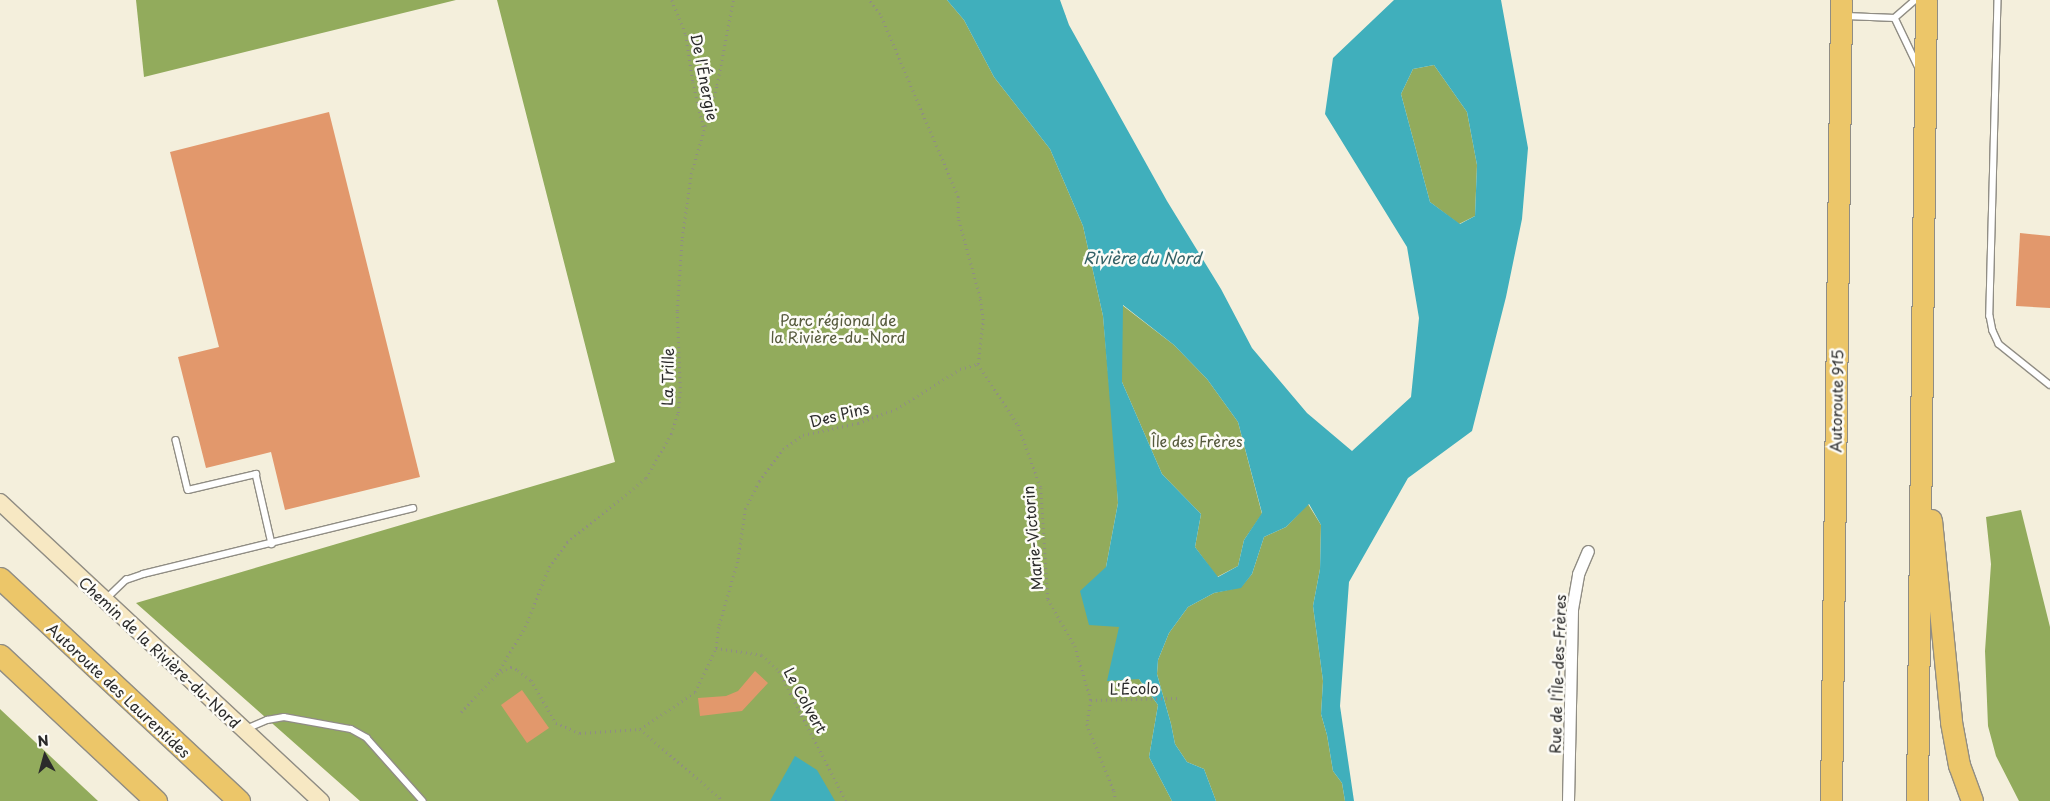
<!DOCTYPE html>
<html>
<head>
<meta charset="utf-8">
<style>
	body { margin:0 }
	#map { position:relative; width:2050px; height:801px; overflow:hidden; background:#f4efdc; font-family:"Playpen Sans",sans-serif }
	div>[style] { position:absolute }
	[style*='--x'] { left:calc(var(--x)*1px); top:calc(var(--y)*1px); width:calc(var(--w)*1px); rotate:calc(var(--a)*1deg) }
	.forest>* { inset:0; background:#92ab5c }
	.water>* { inset:0; background:#40afbc }
	.building>* { inset:0; background:#e2986c }
	.path>* { height:2.5px; margin-top:-1.25px; transform-origin:0; background:repeating-linear-gradient(90deg,#908d84 0 1px,transparent 0 5px) }
	.roads { filter:drop-shadow(1px 0 #908d84) drop-shadow(-1px 0 #908d84) drop-shadow(0 1px #908d84) drop-shadow(0 -1px #908d84) }
	.lane>* { height:5.5px; margin:-2.75px; padding:0 2.75px; transform-origin:2.75px; border-radius:2.75px; background:#fff }
	.street>* { height:11px; margin:-5.5px; padding:0 5.5px; transform-origin:5.5px; border-radius:5.5px; background:#fff }
	.secondary>* { height:16px; margin:-8px; padding:0 8px; transform-origin:8px; border-radius:8px; background:#f7e8c3 }
	.highway>* { height:21px; margin:-10.5px; padding:0 10.5px; transform-origin:10.5px; border-radius:10.5px; background:#ecc669 }
	span { translate:-50% -50%; white-space:nowrap; text-align:center; line-height:1.15; -webkit-text-stroke:5px #fdfcf7; paint-order:stroke }
	.street-label { font-size:15px; color:#2b2b2b }
	.park-label { font-size:15px; color:#565a3d }
	.water-label { font-size:16px; color:#336065; font-style:italic }
	.north { position:absolute; left:20px; top:731px; width:50px; height:50px; -webkit-text-stroke:4px #fdfcf7; paint-order:stroke; rotate:353deg; font-size:14px; font-weight:700; line-height:20px; text-align:center; color:#2b2b2b }
	.north::after { content:''; display:block; margin:auto; width:18px; height:22px; background:#2b2b2b; clip-path:polygon(50% 0,100% 100%,50% 72%,0 100%) }
</style>
</head>
<body>
<div id="map">
	<div class="forest">
		<i style="clip-path:polygon(136px 0,456px 0,144px 77px)"></i>
		<i style="clip-path:polygon(497px 0,947px 0,964px 20px,994px 77px,1050px 149px,1083px 226px,1103px 316px,1115px 450px,1118px 503px,1106px 567px,1119px 627px,1139px 679px,1158px 705px,1149px 757px,1172px 801px,360px 801px,136px 603px,615px 462px)"></i>
		<i style="clip-path:polygon(1434px 65px,1467px 112px,1477px 165px,1475px 216px,1459px 224px,1430px 202px,1401px 94px,1413px 69px)"></i>
		<i style="clip-path:polygon(1122px 305px,1174px 345px,1207px 379px,1238px 422px,1262px 514px,1244px 540px,1238px 566px,1217px 577px,1195px 547px,1201px 514px,1162px 474px,1122px 382px)"></i>
		<i style="clip-path:polygon(1308px 504px,1321px 525px,1320px 569px,1313px 606px,1323px 681px,1321px 714px,1327px 735px,1333px 771px,1342px 783px,1345px 801px,1216px 801px,1204px 769px,1187px 762px,1175px 744px,1171px 724px,1157px 674px,1158px 660px,1169px 633px,1188px 607px,1214px 593px,1241px 587px,1252px 574px,1264px 537px,1286px 527px)"></i>
		<i style="clip-path:polygon(2021px 510px,2050px 627px,2050px 801px,2019px 801px,1996px 756px,1988px 726px,1985px 651px,1991px 564px,1986px 517px)"></i>
		<i style="clip-path:polygon(0 709px,98px 801px,0 801px)"></i>
	</div>
	<div class="water">
		<i style="clip-path:polygon(evenodd,947px 0,1060px 0,1069px 25px,1167px 201px,1221px 289px,1252px 348px,1307px 413px,1352px 451px,1411px 397px,1419px 318px,1407px 247px,1325px 114px,1333px 58px,1394px 0,1501px 0,1528px 148px,1522px 219px,1506px 297px,1472px 431px,1408px 478px,1349px 582px,1340px 706px,1354px 801px,1345px 801px,1342px 783px,1333px 771px,1327px 735px,1321px 714px,1323px 681px,1313px 606px,1320px 569px,1321px 525px,1309px 504px,1286px 527px,1264px 537px,1252px 574px,1241px 588px,1214px 593px,1188px 607px,1169px 633px,1158px 660px,1157px 674px,1171px 724px,1175px 744px,1187px 762px,1204px 769px,1216px 801px,1172px 801px,1149px 757px,1158px 705px,1139px 679px,1107px 681px,1119px 627px,1089px 625px,1080px 591px,1106px 567px,1118px 503px,1103px 316px,1083px 226px,1050px 149px,994px 77px,964px 20px,947px 0,1434px 65px,1467px 112px,1477px 165px,1475px 216px,1460px 224px,1430px 202px,1401px 94px,1413px 69px,1434px 65px,947px 0,1123px 305px,1174px 345px,1207px 379px,1238px 422px,1262px 513px,1244px 540px,1238px 566px,1218px 577px,1195px 547px,1201px 514px,1162px 474px,1122px 382px,1123px 305px)"></i>
		<i style="clip-path:polygon(795px 756px,817px 770px,835px 801px,770px 801px)"></i>
	</div>
	<div class="building">
		<i style="clip-path:polygon(329px 112px,420px 477px,285px 510px,271px 452px,206px 468px,178px 357px,219px 347px,170px 152px)"></i>
		<i style="clip-path:polygon(2020px 233px,2050px 236px,2050px 308px,2016px 306px)"></i>
		<i style="clip-path:polygon(755px 671px,768px 683px,742px 711px,700px 716px,698px 698px,726px 696px,738px 691px)"></i>
		<i style="clip-path:polygon(522px 690px,549px 728px,527px 743px,501px 705px)"></i>
	</div>
	<div class="path">
		<i style="--x:672;--y:0;--w:38;--a:68"></i>
		<i style="--x:686;--y:35;--w:48;--a:81.5"></i>
		<i style="--x:693;--y:82;--w:48;--a:76.8"></i>
		<i style="--x:978;--y:364;--w:73;--a:56.7"></i>
		<i style="--x:1018;--y:425;--w:67;--a:69.9"></i>
		<i style="--x:1041;--y:488;--w:111;--a:86.4"></i>
		<i style="--x:1048;--y:599;--w:54;--a:60.1"></i>
		<i style="--x:1075;--y:646;--w:56;--a:73.5"></i>
		<i style="--x:1091;--y:700;--w:24;--a:99"></i>
		<i style="--x:1087;--y:724;--w:72;--a:68.1"></i>
		<i style="--x:1114;--y:791;--w:10;--a:79"></i>
		<i style="--x:716;--y:648;--w:47;--a:8.7"></i>
		<i style="--x:762;--y:655;--w:23;--a:43"></i>
		<i style="--x:779;--y:671;--w:146;--a:62.7"></i>
		<i style="--x:497;--y:674;--w:16;--a:-27"></i>
		<i style="--x:511;--y:667;--w:8;--a:23"></i>
		<i style="--x:518;--y:670;--w:16;--a:38"></i>
		<i style="--x:531;--y:680;--w:50;--a:59.8"></i>
		<i style="--x:556;--y:723;--w:26;--a:23"></i>
		<i style="--x:580;--y:733;--w:60;--a:-3.8"></i>
		<i style="--x:640;--y:729;--w:66;--a:-33.9"></i>
		<i style="--x:695;--y:692;--w:49;--a:-64.5"></i>
		<i style="--x:716;--y:648;--w:23;--a:-83"></i>
		<i style="--x:719;--y:625;--w:69;--a:-73.9"></i>
		<i style="--x:738;--y:559;--w:50;--a:-82"></i>
		<i style="--x:745;--y:509;--w:31;--a:-63"></i>
		<i style="--x:759;--y:481;--w:40;--a:-53"></i>
		<i style="--x:783;--y:449;--w:24;--a:-35"></i>
		<i style="--x:803;--y:435;--w:56;--a:-12.3"></i>
		<i style="--x:858;--y:423;--w:40;--a:-20.2"></i>
		<i style="--x:896;--y:409;--w:75;--a:-32"></i>
		<i style="--x:960;--y:369;--w:19;--a:-16"></i>
		<i style="--x:978;--y:364;--w:44;--a:-83.5"></i>
		<i style="--x:983;--y:320;--w:22;--a:-98"></i>
		<i style="--x:980;--y:298;--w:83;--a:-105.4"></i>
		<i style="--x:958;--y:218;--w:21;--a:-90"></i>
		<i style="--x:958;--y:197;--w:199;--a:-113.1"></i>
		<i style="--x:880;--y:14;--w:18;--a:-128"></i>
		<i style="--x:1091;--y:700;--w:86;--a:-1.3"></i>
		<i style="--x:461;--y:712;--w:52;--a:-46.5"></i>
		<i style="--x:497;--y:674;--w:55;--a:-59.2"></i>
		<i style="--x:525;--y:627;--w:65;--a:-68.2"></i>
		<i style="--x:549;--y:567;--w:31;--a:-54"></i>
		<i style="--x:567;--y:542;--w:102;--a:-39"></i>
		<i style="--x:646;--y:478;--w:51;--a:-60.4"></i>
		<i style="--x:671;--y:434;--w:22;--a:-72"></i>
		<i style="--x:678;--y:413;--w:25;--a:-85"></i>
		<i style="--x:680;--y:388;--w:77;--a:-92.2"></i>
		<i style="--x:677;--y:311;--w:73;--a:-86.1"></i>
		<i style="--x:682;--y:238;--w:65;--a:-82"></i>
		<i style="--x:691;--y:174;--w:93;--a:-73.7"></i>
		<i style="--x:717;--y:85;--w:86;--a:-79.3"></i>
		<i style="--x:640;--y:729;--w:106;--a:40.8"></i>
		<i style="--x:720;--y:798;--w:3;--a:90"></i>
	</div>
	<div class="roads">
		<div class="lane">
			<i style="--x:1916;--y:0;--w:28;--a:139"></i>
			<i style="--x:1895;--y:18;--w:53;--a:64.4"></i>
			<i style="--x:1998;--y:0;--w:316;--a:91.5"></i>
			<i style="--x:1990;--y:316;--w:15;--a:79"></i>
			<i style="--x:1993;--y:331;--w:14;--a:65"></i>
			<i style="--x:1999;--y:344;--w:65;--a:38.8"></i>
			<i style="--x:1846;--y:16;--w:49;--a:2.3"></i>
			<i style="--x:176;--y:440;--w:51;--a:76.5"></i>
			<i style="--x:188;--y:490;--w:70;--a:-13.2"></i>
			<i style="--x:256;--y:474;--w:72;--a:77.1"></i>
			<i style="--x:106;--y:599;--w:28;--a:-44"></i>
			<i style="--x:126;--y:580;--w:18;--a:-19"></i>
			<i style="--x:143;--y:574;--w:278;--a:-13.7"></i>
			<i style="--x:246;--y:729;--w:23;--a:-23"></i>
			<i style="--x:267;--y:720;--w:17;--a:-10"></i>
			<i style="--x:284;--y:717;--w:68;--a:10.2"></i>
			<i style="--x:351;--y:729;--w:18;--a:29"></i>
			<i style="--x:367;--y:738;--w:84;--a:48.4"></i>
		</div>
		<div class="street">
			<i style="--x:1568;--y:801;--w:192;--a:-88.8"></i>
			<i style="--x:1572;--y:609;--w:36;--a:-80"></i>
			<i style="--x:1578;--y:574;--w:25;--a:-67"></i>
		</div>
		<div class="secondary">
			<i style="--x:0;--y:502;--w:439;--a:43"></i>
		</div>
		<div class="highway">
			<i style="--x:1931;--y:520;--w:203;--a:84.3"></i>
			<i style="--x:1951;--y:722;--w:44;--a:79.5"></i>
			<i style="--x:1959;--y:765;--w:38;--a:70"></i>
			<i style="--x:0;--y:578;--w:327;--a:43"></i>
			<i style="--x:0;--y:655;--w:214;--a:43.1"></i>
			<i style="--x:1831;--y:801;--w:801;--a:-89.28"></i>
			<i style="--x:1917;--y:801;--w:801;--a:-89.36"></i>
		</div>
	</div>
	<div class="street-label">
		<span style="left:705px;top:77px;rotate:79deg">De l'Énergie</span>
		<span style="left:667px;top:377px;rotate:-89deg">La Trille</span>
		<span style="left:1836px;top:401px;rotate:-89deg">Autoroute 915</span>
		<span style="left:839px;top:414px;rotate:-14deg">Des Pins</span>
		<span style="left:1032px;top:538px;rotate:-95deg">Marie-Victorin</span>
		<span style="left:160px;top:652px;rotate:43deg">Chemin de la Rivière-du-Nord</span>
		<span style="left:1557px;top:674px;rotate:-88deg">Rue de l'Île-des-Frères</span>
		<span style="left:1134px;top:688px;rotate:-1deg">L'Écolo</span>
		<span style="left:119px;top:690px;rotate:43deg">Autoroute des Laurentides</span>
		<span style="left:806px;top:700px;rotate:61deg">Le Colvert</span>
	</div>
	<div class="park-label">
		<span style="left:838px;top:328px">Parc régional de<br>la Rivière-du-Nord</span>
		<span style="left:1197px;top:441px">Île des Frères</span>
	</div>
	<div class="water-label">
		<span style="left:1142px;top:257px">Rivière du Nord</span>
	</div>
	<div class="north">N</div>
</div>
</body>
</html>
